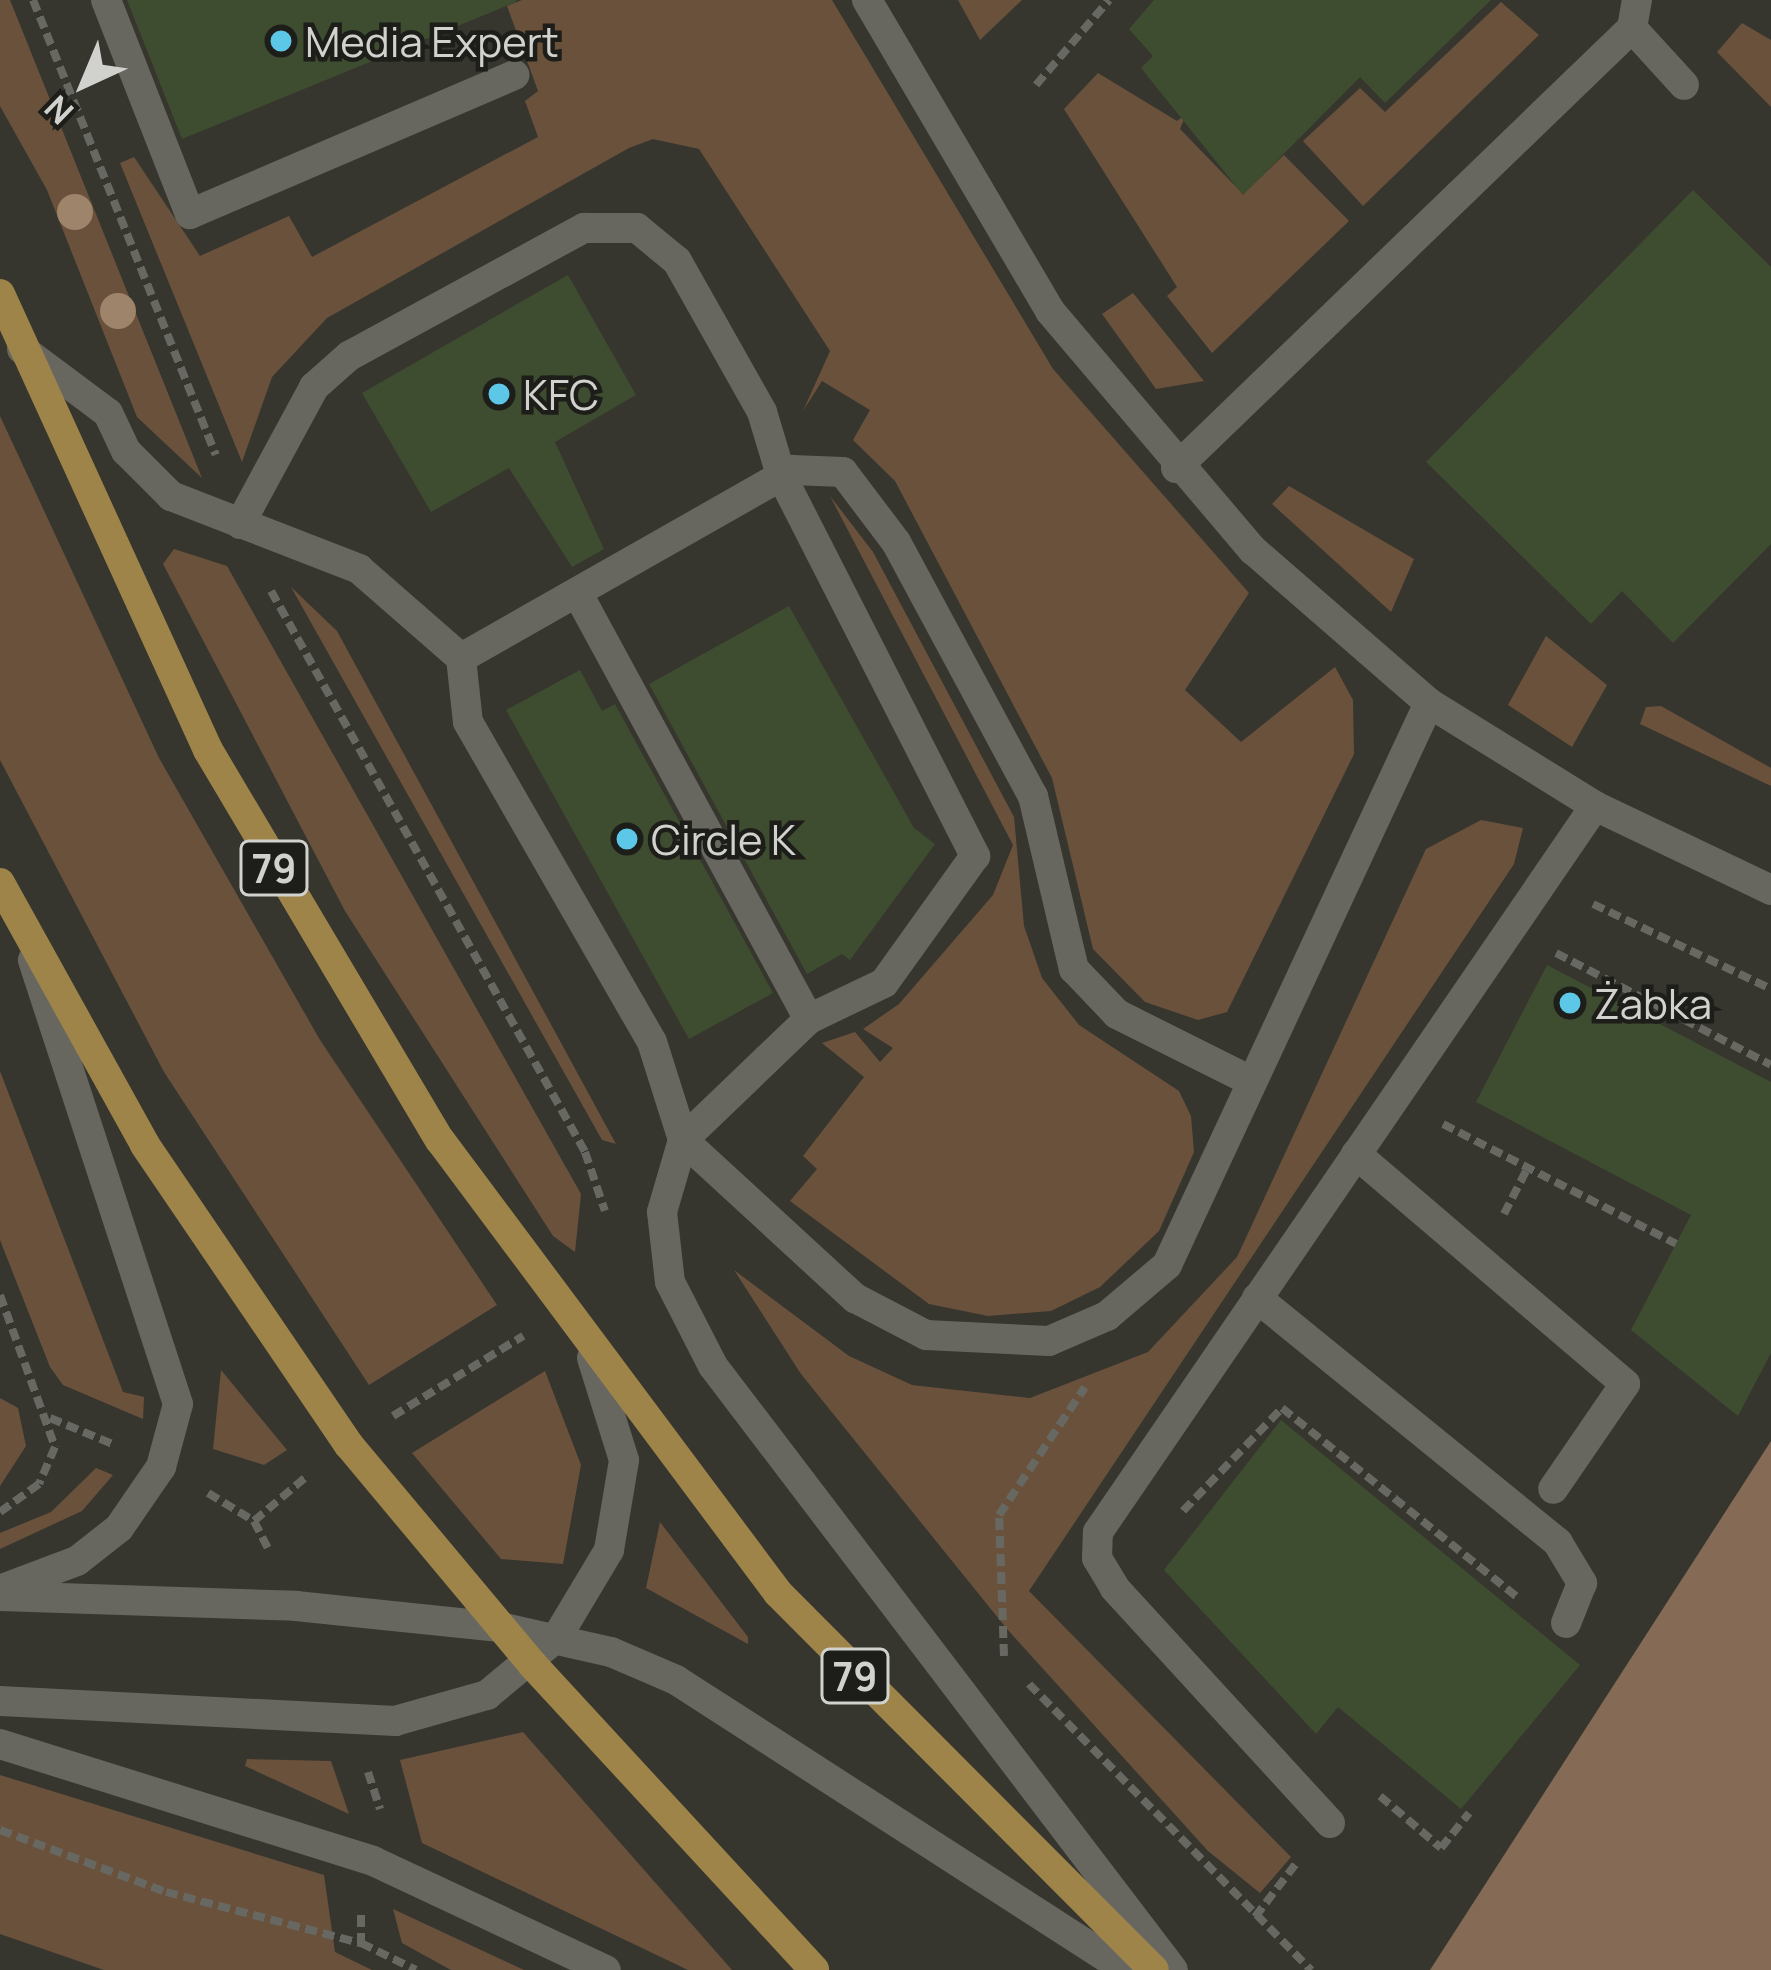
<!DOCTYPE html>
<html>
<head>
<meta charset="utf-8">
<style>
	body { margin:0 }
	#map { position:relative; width:1771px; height:1970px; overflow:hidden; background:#36362f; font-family:Manrope,sans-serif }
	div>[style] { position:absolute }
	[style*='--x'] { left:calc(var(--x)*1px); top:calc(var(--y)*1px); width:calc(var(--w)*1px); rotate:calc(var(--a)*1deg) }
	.green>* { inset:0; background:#6a513c }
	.forest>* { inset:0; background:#856a55 }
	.building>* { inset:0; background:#3e4c30 }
	.path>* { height:8px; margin-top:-4px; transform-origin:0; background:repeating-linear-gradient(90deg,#686862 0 12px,transparent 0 18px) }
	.service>* { height:30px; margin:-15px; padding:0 15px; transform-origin:15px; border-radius:15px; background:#676760 }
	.minor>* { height:30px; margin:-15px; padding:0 15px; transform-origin:15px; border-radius:15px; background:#676760 }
	.secondary>* { height:30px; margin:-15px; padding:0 15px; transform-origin:15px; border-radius:15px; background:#676760 }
	.primary>* { height:30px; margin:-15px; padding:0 15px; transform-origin:15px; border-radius:15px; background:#9e8449 }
	.trees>* { width:36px; height:36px; margin:-18px; border-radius:50%; background:#9e846a }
	.dots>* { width:33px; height:33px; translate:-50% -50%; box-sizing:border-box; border:6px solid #1d1d1a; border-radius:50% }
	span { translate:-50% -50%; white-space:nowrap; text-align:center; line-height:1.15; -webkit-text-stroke:9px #1d1d1a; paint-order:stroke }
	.shield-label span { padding:3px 9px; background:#1d1d1a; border:3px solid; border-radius:9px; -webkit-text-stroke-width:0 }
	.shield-label { font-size:39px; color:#d1d1cd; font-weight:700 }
	.poi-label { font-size:42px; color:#d1d1cd }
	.left { translate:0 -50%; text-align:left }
	.north { position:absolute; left:24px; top:24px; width:120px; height:120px; -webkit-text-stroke:9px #1d1d1a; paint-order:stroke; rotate:224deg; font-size:33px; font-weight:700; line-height:48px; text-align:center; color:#d1d1cd }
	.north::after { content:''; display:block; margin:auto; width:42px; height:54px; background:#d1d1cd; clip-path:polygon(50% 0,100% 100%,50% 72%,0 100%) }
</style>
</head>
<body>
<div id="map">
	<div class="green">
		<i style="clip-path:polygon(0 0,10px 0,202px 478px,137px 417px,47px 190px,0 106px)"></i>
		<i style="clip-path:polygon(522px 0,832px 0,1053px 369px,1249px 593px,1185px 690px,1241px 742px,1335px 667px,1353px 700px,1354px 754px,1227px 1012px,1198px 1020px,1145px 1002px,1093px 949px,1052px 778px,895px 481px,853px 440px,870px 410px,822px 381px,803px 411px,830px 351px,699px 149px,653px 139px,629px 148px,327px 318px,272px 377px,242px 462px,120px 163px,134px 157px,200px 256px,289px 216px,312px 257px,538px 137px,525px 101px,538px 91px,507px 6px)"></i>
		<i style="clip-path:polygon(958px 0,1022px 0,980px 40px)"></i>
		<i style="clip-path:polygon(1501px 2px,1539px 35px,1363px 206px,1303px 141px,1360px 88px,1385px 112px)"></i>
		<i style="clip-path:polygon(1742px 23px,1771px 40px,1771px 107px,1717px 52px)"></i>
		<i style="clip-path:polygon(1098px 73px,1177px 121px,1186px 114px,1180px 129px,1243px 194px,1284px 155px,1349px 221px,1212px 353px,1167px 296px,1177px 287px,1064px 109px)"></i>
		<i style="clip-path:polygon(1133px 293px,1204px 381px,1156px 389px,1102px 314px)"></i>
		<i style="clip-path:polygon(0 416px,159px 758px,320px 1040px,497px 1305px,369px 1385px,164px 1072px,0 760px)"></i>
		<i style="clip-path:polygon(1289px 486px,1414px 559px,1391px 612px,1272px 504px)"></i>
		<i style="clip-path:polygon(830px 496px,873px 552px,1014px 817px,1024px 926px,1042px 978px,1079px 1025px,1179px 1091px,1191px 1116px,1194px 1152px,1159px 1231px,1100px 1287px,1051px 1311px,988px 1316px,929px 1304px,790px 1201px,817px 1169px,803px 1156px,864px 1077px,822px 1043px,855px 1032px,880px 1062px,893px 1048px,863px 1029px,899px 1004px,993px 895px,1013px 845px)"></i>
		<i style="clip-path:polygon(174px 549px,227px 566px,581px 1194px,575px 1252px,553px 1236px,345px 911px,163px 564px)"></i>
		<i style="clip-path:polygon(291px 587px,337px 631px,616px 1144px,602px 1140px)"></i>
		<i style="clip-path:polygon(1546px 636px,1607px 685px,1572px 747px,1508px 705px)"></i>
		<i style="clip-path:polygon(1661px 706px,1771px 768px,1771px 786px,1640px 724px,1646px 707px)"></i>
		<i style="clip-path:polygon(1481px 820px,1523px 828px,1514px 864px,1029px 1591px,1291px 1857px,1260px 1893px,1208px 1851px,1007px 1629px,801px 1374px,734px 1270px,849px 1356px,912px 1385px,1030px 1398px,1148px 1352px,1237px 1257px,1426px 849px)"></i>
		<i style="clip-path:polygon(0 1071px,123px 1392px,144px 1397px,143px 1419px,63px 1385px,50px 1367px,0 1240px)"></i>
		<i style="clip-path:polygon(221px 1370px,287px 1450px,264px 1465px,213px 1449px)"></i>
		<i style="clip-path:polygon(545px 1371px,581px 1465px,563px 1564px,501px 1559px,412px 1453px)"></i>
		<i style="clip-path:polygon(0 1398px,18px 1408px,26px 1446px,0 1486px)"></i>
		<i style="clip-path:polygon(96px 1468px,113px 1475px,82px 1511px,0 1549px,0 1533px,51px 1512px)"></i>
		<i style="clip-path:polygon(660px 1522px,748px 1637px,748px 1644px,646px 1588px)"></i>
		<i style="clip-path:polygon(523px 1732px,732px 1970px,688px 1970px,422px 1843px,400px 1760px)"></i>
		<i style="clip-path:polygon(247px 1759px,331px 1761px,349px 1814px,245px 1766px)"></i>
		<i style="clip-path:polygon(0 1775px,324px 1875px,335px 1952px,372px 1970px,104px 1970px,0 1934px)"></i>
		<i style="clip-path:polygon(393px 1909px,524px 1970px,451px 1970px,402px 1943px)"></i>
	</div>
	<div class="forest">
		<i style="clip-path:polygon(1771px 1441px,1771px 1970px,1430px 1970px)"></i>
	</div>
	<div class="building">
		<i style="clip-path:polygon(127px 0,516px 0,516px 2px,182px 139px)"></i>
		<i style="clip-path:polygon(1154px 0,1491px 0,1385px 103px,1360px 77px,1243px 195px,1141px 68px,1153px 56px,1129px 29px)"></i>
		<i style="clip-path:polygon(1693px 190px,1771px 267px,1771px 544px,1673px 643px,1622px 591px,1591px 624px,1426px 462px)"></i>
		<i style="clip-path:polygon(568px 275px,636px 395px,555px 442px,604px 549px,572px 567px,509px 468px,431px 512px,362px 393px)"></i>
		<i style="clip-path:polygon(789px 606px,914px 828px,935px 844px,850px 960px,842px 954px,807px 974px,649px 684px)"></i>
		<i style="clip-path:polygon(580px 670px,602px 711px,615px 704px,773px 993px,689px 1039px,506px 710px)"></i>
		<i style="clip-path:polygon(1547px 965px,1771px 1082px,1771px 1353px,1738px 1416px,1631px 1330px,1691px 1215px,1476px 1102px)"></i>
		<i style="clip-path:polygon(1281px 1420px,1580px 1665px,1461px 1809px,1338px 1707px,1316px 1734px,1164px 1570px)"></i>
	</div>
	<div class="path">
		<i style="--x:33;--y:0;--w:490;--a:68.1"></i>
		<i style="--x:1036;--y:85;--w:112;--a:-49.3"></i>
		<i style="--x:271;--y:591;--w:643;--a:60.76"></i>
		<i style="--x:585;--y:1152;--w:62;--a:71.3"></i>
		<i style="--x:1593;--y:904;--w:197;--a:25.5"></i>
		<i style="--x:1556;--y:953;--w:242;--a:27.5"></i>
		<i style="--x:1443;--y:1124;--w:262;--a:27.2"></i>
		<i style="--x:1504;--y:1214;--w:53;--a:-62.9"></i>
		<i style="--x:0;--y:1295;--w:162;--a:70.1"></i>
		<i style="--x:55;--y:1447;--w:40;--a:113.4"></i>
		<i style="--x:39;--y:1484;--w:48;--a:144.3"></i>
		<i style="--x:393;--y:1416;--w:153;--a:-31.6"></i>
		<i style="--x:50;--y:1418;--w:70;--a:22.6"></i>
		<i style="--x:208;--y:1493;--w:54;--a:31.3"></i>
		<i style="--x:254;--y:1521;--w:70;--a:-40.3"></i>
		<i style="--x:1183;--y:1511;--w:143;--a:-46.1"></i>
		<i style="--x:1282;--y:1408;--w:303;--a:38.8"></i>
		<i style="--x:254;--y:1521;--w:34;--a:63"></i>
		<i style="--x:1004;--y:1656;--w:141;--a:-92"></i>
		<i style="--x:999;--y:1515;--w:154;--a:-56.1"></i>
		<i style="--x:1029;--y:1684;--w:402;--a:45.4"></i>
		<i style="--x:368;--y:1772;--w:39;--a:72"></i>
		<i style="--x:1380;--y:1796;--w:80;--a:40.4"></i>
		<i style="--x:1441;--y:1848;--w:45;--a:-51.3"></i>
		<i style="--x:0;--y:1830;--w:177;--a:20.5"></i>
		<i style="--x:166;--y:1892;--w:202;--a:14.7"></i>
		<i style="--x:361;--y:1915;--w:28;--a:90"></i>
		<i style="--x:361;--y:1943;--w:61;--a:26.1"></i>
		<i style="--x:1255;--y:1917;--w:71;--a:-52.5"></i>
	</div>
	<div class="service">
		<i style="--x:106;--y:0;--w:230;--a:68.6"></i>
		<i style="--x:190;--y:214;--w:353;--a:-23.2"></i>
		<i style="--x:1632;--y:28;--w:77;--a:47.6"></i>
		<i style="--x:22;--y:349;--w:107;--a:36.7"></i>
		<i style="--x:108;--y:413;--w:42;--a:64.7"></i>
		<i style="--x:126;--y:451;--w:64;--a:45"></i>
		<i style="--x:171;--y:496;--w:202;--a:21.2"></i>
		<i style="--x:359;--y:569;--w:135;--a:41.1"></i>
		<i style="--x:461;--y:658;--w:64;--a:83.8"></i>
		<i style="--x:468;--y:722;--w:369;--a:60.1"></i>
		<i style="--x:652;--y:1042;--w:103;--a:72.4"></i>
		<i style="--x:683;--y:1140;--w:234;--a:42.6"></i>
		<i style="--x:855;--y:1298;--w:80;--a:27.5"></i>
		<i style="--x:926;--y:1335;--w:123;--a:2.8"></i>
		<i style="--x:1049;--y:1341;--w:63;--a:-23.3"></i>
		<i style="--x:1107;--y:1316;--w:79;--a:-40.4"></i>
		<i style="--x:1167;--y:1265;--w:620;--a:-65.01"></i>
		<i style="--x:240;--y:524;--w:156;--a:-61.6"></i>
		<i style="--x:314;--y:387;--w:47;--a:-41.5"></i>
		<i style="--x:349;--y:356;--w:268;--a:-28.6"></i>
		<i style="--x:584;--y:228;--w:53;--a:0"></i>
		<i style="--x:637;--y:228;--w:52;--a:39.5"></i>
		<i style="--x:677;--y:261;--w:173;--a:60.6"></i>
		<i style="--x:762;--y:412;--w:66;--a:73.2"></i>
		<i style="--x:781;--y:475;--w:428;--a:63"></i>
		<i style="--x:975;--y:856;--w:156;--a:125.6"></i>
		<i style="--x:884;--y:983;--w:83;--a:154.4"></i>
		<i style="--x:809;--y:1019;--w:175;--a:136.2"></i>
		<i style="--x:683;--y:1140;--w:75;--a:106.3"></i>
		<i style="--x:662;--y:1212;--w:70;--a:83.5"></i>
		<i style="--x:670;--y:1282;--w:94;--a:62.9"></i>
		<i style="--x:713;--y:1366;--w:759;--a:52.71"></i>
		<i style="--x:578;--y:594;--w:484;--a:61.5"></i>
		<i style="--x:461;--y:658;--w:381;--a:-29.6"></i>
		<i style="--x:792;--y:470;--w:51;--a:2.2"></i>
		<i style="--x:843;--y:472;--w:88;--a:52.9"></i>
		<i style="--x:896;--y:542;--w:289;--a:61.7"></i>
		<i style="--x:1033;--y:796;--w:178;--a:76.7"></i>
		<i style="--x:1074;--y:969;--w:62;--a:46.3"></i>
		<i style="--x:1117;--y:1014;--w:143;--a:26.6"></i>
	</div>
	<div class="minor">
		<i style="--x:867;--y:0;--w:361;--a:59.5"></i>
		<i style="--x:1050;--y:311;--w:314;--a:49.7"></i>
		<i style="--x:1253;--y:550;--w:233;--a:41"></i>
		<i style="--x:1429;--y:703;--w:195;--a:31.8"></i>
		<i style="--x:1595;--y:806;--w:195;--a:25.5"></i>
		<i style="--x:1176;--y:468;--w:634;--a:-43.98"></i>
		<i style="--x:1632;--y:28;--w:28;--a:-80"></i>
		<i style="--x:1356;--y:1154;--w:354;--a:40.5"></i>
		<i style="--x:1625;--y:1384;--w:127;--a:124.4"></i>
		<i style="--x:1257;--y:1298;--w:388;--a:39.1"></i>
		<i style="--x:1558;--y:1543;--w:47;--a:59"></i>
		<i style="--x:1582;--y:1583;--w:43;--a:111.8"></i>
		<i style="--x:1330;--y:1823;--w:319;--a:-132.5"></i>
		<i style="--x:1115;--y:1588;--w:35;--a:-121"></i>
		<i style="--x:1097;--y:1558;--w:26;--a:-88"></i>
		<i style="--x:1098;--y:1532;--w:880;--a:-55.61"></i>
	</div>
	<div class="secondary">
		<i style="--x:5;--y:1588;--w:77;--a:-20.6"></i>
		<i style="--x:77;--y:1561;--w:53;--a:-38.2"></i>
		<i style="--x:119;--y:1528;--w:74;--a:-55.5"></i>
		<i style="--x:161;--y:1467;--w:65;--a:-74.9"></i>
		<i style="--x:178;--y:1404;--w:467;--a:-108.1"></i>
		<i style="--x:0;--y:1596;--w:296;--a:1.9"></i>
		<i style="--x:296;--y:1606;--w:205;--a:5.9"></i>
		<i style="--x:500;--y:1627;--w:114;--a:12.7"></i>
		<i style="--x:611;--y:1652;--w:71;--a:23.3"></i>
		<i style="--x:676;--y:1680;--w:535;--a:32.8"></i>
		<i style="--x:0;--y:1701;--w:396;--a:2.9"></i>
		<i style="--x:395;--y:1721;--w:96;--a:-15.8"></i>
		<i style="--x:487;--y:1695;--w:91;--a:-39.6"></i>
		<i style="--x:557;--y:1637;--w:101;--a:-59.1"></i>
		<i style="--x:609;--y:1550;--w:91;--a:-80.5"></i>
		<i style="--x:624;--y:1460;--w:107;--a:-107.4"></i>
		<i style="--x:0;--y:1744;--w:391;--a:17.4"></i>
		<i style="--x:373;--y:1861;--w:257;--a:25.1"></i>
	</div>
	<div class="primary">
		<i style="--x:0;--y:294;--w:501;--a:65.48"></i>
		<i style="--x:208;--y:750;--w:454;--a:59.3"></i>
		<i style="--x:440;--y:1140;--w:565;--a:53.27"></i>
		<i style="--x:778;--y:1593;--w:532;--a:45.08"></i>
		<i style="--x:0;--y:883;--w:299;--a:61"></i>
		<i style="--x:145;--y:1145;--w:363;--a:55.8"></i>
		<i style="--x:349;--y:1445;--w:285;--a:50.1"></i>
		<i style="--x:532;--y:1664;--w:416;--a:47.3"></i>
	</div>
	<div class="trees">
		<i style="left:75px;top:212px"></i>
		<i style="left:118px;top:311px"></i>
	</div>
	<div class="dots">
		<i style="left:281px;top:41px;background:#5dc7e8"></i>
		<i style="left:499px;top:394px;background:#5dc7e8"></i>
		<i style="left:627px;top:839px;background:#5dc7e8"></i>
		<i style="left:1570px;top:1003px;background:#5dc7e8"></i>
	</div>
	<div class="shield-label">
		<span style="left:274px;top:868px">79</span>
		<span style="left:855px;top:1676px">79</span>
	</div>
	<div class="poi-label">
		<span class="left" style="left:305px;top:41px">Media Expert</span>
		<span class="left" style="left:523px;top:394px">KFC</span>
		<span class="left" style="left:651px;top:839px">Circle K</span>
		<span class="left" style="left:1594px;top:1003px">Żabka</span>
	</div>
	<div class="north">N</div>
</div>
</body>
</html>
